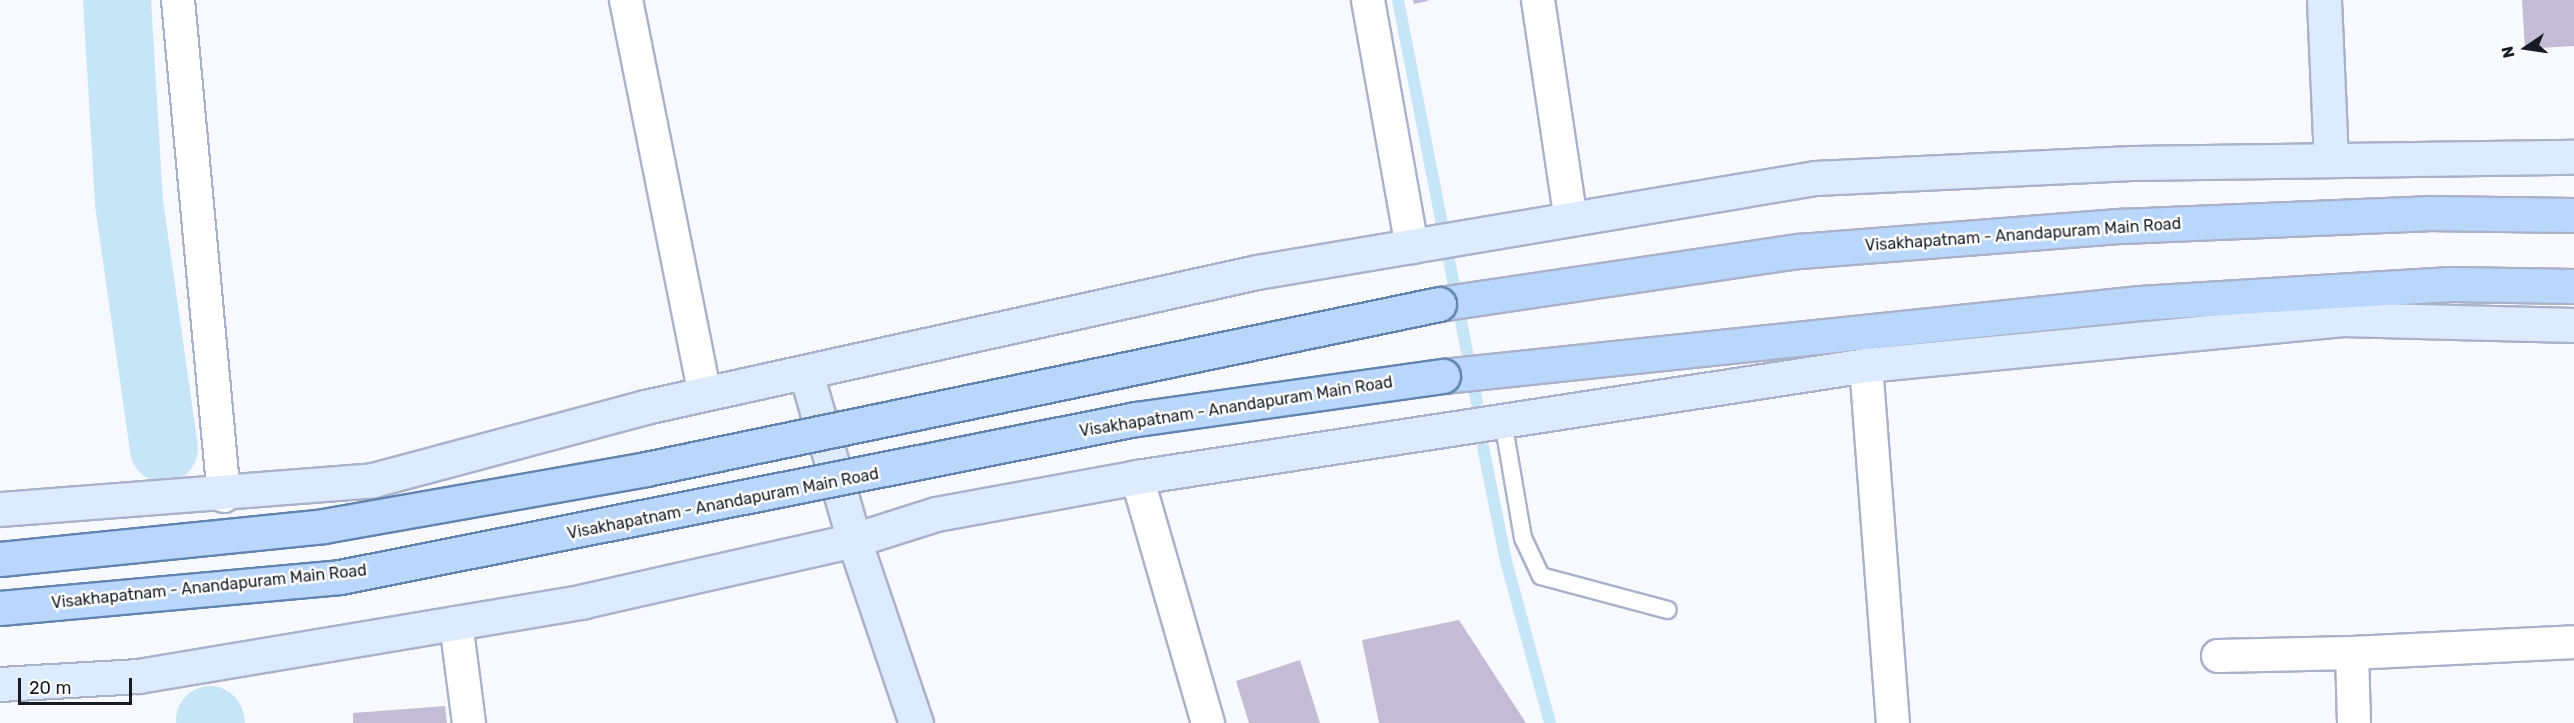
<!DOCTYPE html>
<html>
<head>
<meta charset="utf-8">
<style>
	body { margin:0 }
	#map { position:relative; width:2574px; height:723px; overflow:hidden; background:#f8f9ff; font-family:Rubik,sans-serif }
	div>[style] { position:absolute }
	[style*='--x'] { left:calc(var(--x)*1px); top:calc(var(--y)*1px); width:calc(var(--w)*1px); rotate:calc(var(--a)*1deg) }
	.stream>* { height:12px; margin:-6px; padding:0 6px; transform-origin:6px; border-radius:6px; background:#c6e6f7 }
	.river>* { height:68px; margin:-34px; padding:0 34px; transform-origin:34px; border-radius:34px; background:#c6e6f7 }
	.building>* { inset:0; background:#c3bcd5 }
	.roads { filter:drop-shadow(2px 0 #acb1ca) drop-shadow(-2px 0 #acb1ca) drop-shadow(0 2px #acb1ca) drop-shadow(0 -2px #acb1ca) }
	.lane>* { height:16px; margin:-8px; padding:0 8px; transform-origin:8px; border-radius:8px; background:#fff }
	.street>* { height:32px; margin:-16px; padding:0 16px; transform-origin:16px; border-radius:16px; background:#fff }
	.secondary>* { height:33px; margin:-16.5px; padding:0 16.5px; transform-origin:16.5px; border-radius:16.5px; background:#dcebfd }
	.primary>* { height:33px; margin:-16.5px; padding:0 16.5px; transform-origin:16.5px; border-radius:16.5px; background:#b9d7fb }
	.bridges { filter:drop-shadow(2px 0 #6284ae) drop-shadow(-2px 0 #6284ae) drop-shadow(0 2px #6284ae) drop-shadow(0 -2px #6284ae) }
	.primary-bridge>* { height:33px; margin:-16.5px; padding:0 16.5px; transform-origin:16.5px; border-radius:16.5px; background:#b9d7fb }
	span { translate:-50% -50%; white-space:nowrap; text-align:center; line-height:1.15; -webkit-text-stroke:5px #fff; paint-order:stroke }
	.street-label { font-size:16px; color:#191b24 }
	.north { position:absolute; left:2496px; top:18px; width:60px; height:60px; -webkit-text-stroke:4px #fff; paint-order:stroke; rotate:257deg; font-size:16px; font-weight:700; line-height:24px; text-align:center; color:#191b24 }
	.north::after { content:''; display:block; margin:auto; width:21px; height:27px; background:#191b24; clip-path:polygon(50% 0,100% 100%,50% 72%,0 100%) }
	.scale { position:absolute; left:18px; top:678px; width:114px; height:27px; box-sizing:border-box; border:3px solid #191b24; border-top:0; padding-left:8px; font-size:18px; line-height:21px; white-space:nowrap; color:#191b24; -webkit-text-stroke:4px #fff; paint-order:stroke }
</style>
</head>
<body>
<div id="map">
	<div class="stream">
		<i style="--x:1398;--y:0;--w:410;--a:78.9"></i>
		<i style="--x:1483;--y:447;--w:116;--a:78.6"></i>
		<i style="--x:1506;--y:561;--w:168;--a:74.8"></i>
	</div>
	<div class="river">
		<i style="--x:117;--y:0;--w:203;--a:86.6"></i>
		<i style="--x:129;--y:203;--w:248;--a:81.9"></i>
		<i style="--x:210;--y:720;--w:3;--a:72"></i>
	</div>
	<div class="building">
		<i style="clip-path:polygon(1413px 0,1428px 0,1428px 1px,1414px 4px)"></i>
		<i style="clip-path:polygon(2522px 0,2574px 0,2574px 46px,2525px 49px)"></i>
		<i style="clip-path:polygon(1459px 620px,1526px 723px,1379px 723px,1362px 640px)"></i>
		<i style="clip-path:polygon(1300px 660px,1320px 723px,1249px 723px,1236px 681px)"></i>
		<i style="clip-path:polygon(445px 706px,447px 723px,353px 723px,353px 713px)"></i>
	</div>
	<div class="roads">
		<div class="lane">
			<i style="--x:1503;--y:421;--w:119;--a:80.3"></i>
			<i style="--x:1523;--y:538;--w:42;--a:64.7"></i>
			<i style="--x:1541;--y:576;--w:131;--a:15"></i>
		</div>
		<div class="street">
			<i style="--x:178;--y:0;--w:498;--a:84.7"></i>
			<i style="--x:626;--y:0;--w:402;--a:78.7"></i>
			<i style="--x:1368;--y:0;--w:251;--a:79.9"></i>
			<i style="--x:1538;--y:0;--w:222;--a:81.5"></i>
			<i style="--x:1866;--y:365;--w:359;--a:85.7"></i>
			<i style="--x:1137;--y:477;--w:256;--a:73.9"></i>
			<i style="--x:456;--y:623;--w:101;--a:82.6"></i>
			<i style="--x:2218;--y:656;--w:134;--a:-1.3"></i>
			<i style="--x:2354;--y:723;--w:70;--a:-91.6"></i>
			<i style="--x:2352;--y:653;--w:222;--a:-2.8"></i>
		</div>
		<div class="secondary">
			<i style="--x:2324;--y:0;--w:159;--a:87.5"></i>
			<i style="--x:806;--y:373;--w:174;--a:74"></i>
			<i style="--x:854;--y:540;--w:193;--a:71.3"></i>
			<i style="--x:0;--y:509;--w:374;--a:-4.4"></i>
			<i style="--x:373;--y:480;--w:282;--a:-15"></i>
			<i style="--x:645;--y:407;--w:627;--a:-12.44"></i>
			<i style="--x:1257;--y:272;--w:566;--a:-9.56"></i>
			<i style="--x:1815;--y:178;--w:317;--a:-2.7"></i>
			<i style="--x:2132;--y:163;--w:442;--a:-0.8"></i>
			<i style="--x:0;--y:684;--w:138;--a:-3.3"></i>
			<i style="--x:138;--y:676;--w:452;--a:-9.5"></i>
			<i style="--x:584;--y:601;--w:277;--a:-12.7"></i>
			<i style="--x:854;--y:540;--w:86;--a:-17.6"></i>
			<i style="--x:936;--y:514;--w:204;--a:-10.4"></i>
			<i style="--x:1137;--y:477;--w:738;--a:-8.73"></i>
			<i style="--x:1866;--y:365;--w:479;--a:-5.5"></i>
			<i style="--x:2343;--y:319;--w:231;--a:1.5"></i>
		</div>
		<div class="primary">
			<i style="--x:1439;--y:304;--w:365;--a:-8.4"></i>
			<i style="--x:1800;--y:251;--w:322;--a:-4.5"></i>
			<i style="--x:2121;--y:226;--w:306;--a:-2.4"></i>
			<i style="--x:2427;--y:213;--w:147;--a:0.8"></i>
			<i style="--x:1443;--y:376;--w:701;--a:-5.98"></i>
			<i style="--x:2140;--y:303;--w:311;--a:-3.5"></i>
			<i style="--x:2450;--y:284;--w:124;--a:0.9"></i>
		</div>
	</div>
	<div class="bridges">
		<div class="primary-bridge">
			<i style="--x:0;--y:559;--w:326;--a:-5.8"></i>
			<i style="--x:324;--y:526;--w:327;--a:-10"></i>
			<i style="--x:646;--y:469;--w:810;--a:-11.75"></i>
			<i style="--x:0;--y:608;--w:341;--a:-5.2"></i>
			<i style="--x:340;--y:577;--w:812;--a:-11.23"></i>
			<i style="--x:1136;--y:419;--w:310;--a:-8"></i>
		</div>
	</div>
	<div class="street-label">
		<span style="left:2023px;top:235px;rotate:-4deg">Visakhapatnam - Anandapuram Main Road</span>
		<span style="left:1236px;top:407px;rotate:-9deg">Visakhapatnam - Anandapuram Main Road</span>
		<span style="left:723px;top:504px;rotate:-11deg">Visakhapatnam - Anandapuram Main Road</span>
		<span style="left:209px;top:587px;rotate:-6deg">Visakhapatnam - Anandapuram Main Road</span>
	</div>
	<div class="north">N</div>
	<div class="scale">20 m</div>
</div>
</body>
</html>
